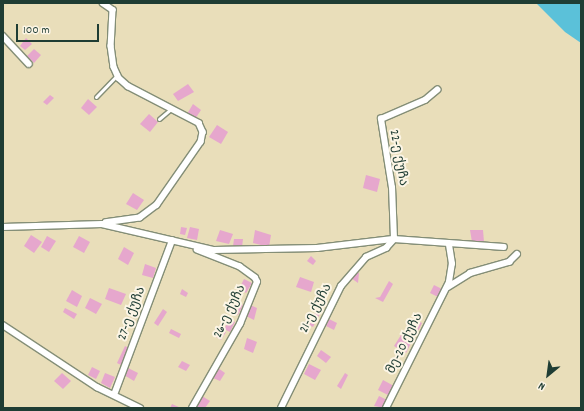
<!DOCTYPE html>
<html>
<head>
<meta charset="utf-8">
<style>
	body { margin:0 }
	#map { position:relative; width:584px; height:411px; overflow:hidden; background:#e9deba; font-family:Dekko,"Noto Sans Georgian",sans-serif }
	div>[style] { position:absolute }
	[style*='--x'] { left:calc(var(--x)*1px); top:calc(var(--y)*1px); width:calc(var(--w)*1px); rotate:calc(var(--a)*1deg) }
	.water>* { inset:0; background:#5bc1d9 }
	.building>* { inset:0; background:#e6a7cd }
	.roads { filter:drop-shadow(1px 0 #848e77) drop-shadow(-1px 0 #848e77) drop-shadow(0 1px #848e77) drop-shadow(0 -1px #848e77) }
	.service>* { height:3px; margin:-1.5px; padding:0 1.5px; transform-origin:1.5px; border-radius:1.5px; background:#fff }
	.minor>* { height:5.5px; margin:-2.75px; padding:0 2.75px; transform-origin:2.75px; border-radius:2.75px; background:#fff }
	span { translate:-50% -50%; white-space:nowrap; text-align:center; line-height:1.15; -webkit-text-stroke:4px #fcf5e5; paint-order:stroke }
	.street-label { font-size:13px; color:#1f3d34 }
	.frame { position:absolute; inset:0; border:4px solid #1f3d34; pointer-events:none }
	.north { position:absolute; left:528px; top:355px; width:40px; height:40px; -webkit-text-stroke:3px #fcf5e5; paint-order:stroke; rotate:209deg; font-size:11px; font-weight:700; line-height:16px; text-align:center; color:#1f3d34 }
	.north::after { content:''; display:block; margin:auto; width:14px; height:18px; background:#1f3d34; clip-path:polygon(50% 0,100% 100%,50% 72%,0 100%) }
	.scale { position:absolute; left:16px; top:24px; width:83px; height:18px; box-sizing:border-box; border:2px solid #1f3d34; border-top:0; padding-left:5px; font-size:12px; line-height:14px; white-space:nowrap; color:#1f3d34; -webkit-text-stroke:3px #fcf5e5; paint-order:stroke }
</style>
</head>
<body>
<div id="map">
	<div class="water">
		<i style="clip-path:polygon(536px 3px,581px 3px,581px 43px,565px 32px)"></i>
	</div>
	<div class="building">
		<i style="clip-path:polygon(26px 38px,32px 44px,25px 50px,20px 46px)"></i>
		<i style="clip-path:polygon(34px 49px,41px 55px,34px 63px,27px 56px)"></i>
		<i style="clip-path:polygon(188px 84px,194px 92px,178px 101px,173px 94px)"></i>
		<i style="clip-path:polygon(50px 95px,54px 98px,47px 105px,43px 102px)"></i>
		<i style="clip-path:polygon(88px 99px,97px 107px,89px 115px,81px 108px)"></i>
		<i style="clip-path:polygon(193px 104px,201px 110px,195px 119px,187px 114px)"></i>
		<i style="clip-path:polygon(149px 114px,158px 122px,150px 132px,140px 124px)"></i>
		<i style="clip-path:polygon(217px 125px,228px 132px,221px 144px,209px 137px)"></i>
		<i style="clip-path:polygon(366px 175px,380px 179px,377px 192px,363px 188px)"></i>
		<i style="clip-path:polygon(133px 193px,144px 200px,137px 210px,126px 204px)"></i>
		<i style="clip-path:polygon(181px 227px,187px 228px,185px 235px,180px 234px)"></i>
		<i style="clip-path:polygon(190px 227px,199px 229px,197px 240px,187px 238px)"></i>
		<i style="clip-path:polygon(220px 230px,233px 234px,229px 244px,216px 241px)"></i>
		<i style="clip-path:polygon(255px 230px,271px 235px,269px 247px,253px 243px)"></i>
		<i style="clip-path:polygon(470px 230px,483px 230px,484px 242px,472px 242px)"></i>
		<i style="clip-path:polygon(31px 235px,42px 242px,34px 253px,24px 246px)"></i>
		<i style="clip-path:polygon(47px 236px,56px 241px,49px 252px,41px 247px)"></i>
		<i style="clip-path:polygon(79px 236px,90px 242px,84px 253px,73px 247px)"></i>
		<i style="clip-path:polygon(234px 239px,243px 239px,242px 247px,233px 246px)"></i>
		<i style="clip-path:polygon(124px 247px,134px 253px,128px 265px,118px 259px)"></i>
		<i style="clip-path:polygon(311px 256px,316px 261px,313px 265px,307px 261px)"></i>
		<i style="clip-path:polygon(145px 264px,156px 268px,153px 278px,142px 275px)"></i>
		<i style="clip-path:polygon(356px 272px,359px 273px,358px 283px,351px 278px)"></i>
		<i style="clip-path:polygon(300px 277px,314px 282px,311px 292px,296px 287px)"></i>
		<i style="clip-path:polygon(244px 279px,252px 283px,246px 293px,239px 289px)"></i>
		<i style="clip-path:polygon(389px 281px,393px 284px,383px 302px,375px 298px,380px 297px)"></i>
		<i style="clip-path:polygon(434px 285px,442px 289px,438px 297px,430px 293px)"></i>
		<i style="clip-path:polygon(109px 288px,126px 294px,121px 305px,105px 299px)"></i>
		<i style="clip-path:polygon(182px 289px,188px 293px,186px 297px,180px 294px)"></i>
		<i style="clip-path:polygon(72px 290px,82px 296px,77px 307px,66px 301px)"></i>
		<i style="clip-path:polygon(90px 298px,102px 304px,96px 314px,85px 308px)"></i>
		<i style="clip-path:polygon(236px 302px,243px 305px,238px 315px,231px 312px)"></i>
		<i style="clip-path:polygon(250px 305px,257px 308px,254px 320px,246px 316px)"></i>
		<i style="clip-path:polygon(318px 307px,322px 310px,313px 327px,309px 325px)"></i>
		<i style="clip-path:polygon(65px 308px,77px 314px,74px 319px,63px 312px)"></i>
		<i style="clip-path:polygon(163px 309px,167px 312px,158px 326px,154px 323px)"></i>
		<i style="clip-path:polygon(230px 319px,235px 322px,230px 332px,224px 329px)"></i>
		<i style="clip-path:polygon(329px 319px,337px 323px,334px 330px,326px 326px)"></i>
		<i style="clip-path:polygon(417px 320px,422px 323px,418px 331px,413px 327px)"></i>
		<i style="clip-path:polygon(217px 327px,226px 332px,221px 340px,213px 335px)"></i>
		<i style="clip-path:polygon(171px 329px,181px 334px,179px 338px,169px 333px)"></i>
		<i style="clip-path:polygon(401px 335px,412px 341px,406px 353px,394px 346px)"></i>
		<i style="clip-path:polygon(247px 338px,257px 342px,253px 353px,244px 349px)"></i>
		<i style="clip-path:polygon(125px 346px,130px 349px,123px 366px,117px 363px)"></i>
		<i style="clip-path:polygon(321px 350px,331px 357px,326px 363px,317px 356px)"></i>
		<i style="clip-path:polygon(182px 361px,190px 365px,186px 371px,178px 367px)"></i>
		<i style="clip-path:polygon(309px 364px,321px 370px,315px 380px,304px 374px)"></i>
		<i style="clip-path:polygon(92px 367px,100px 371px,96px 379px,88px 375px)"></i>
		<i style="clip-path:polygon(128px 368px,138px 373px,134px 381px,124px 375px)"></i>
		<i style="clip-path:polygon(218px 368px,225px 373px,220px 381px,213px 378px)"></i>
		<i style="clip-path:polygon(62px 373px,71px 381px,63px 389px,54px 381px)"></i>
		<i style="clip-path:polygon(105px 373px,115px 377px,110px 388px,101px 383px)"></i>
		<i style="clip-path:polygon(345px 373px,348px 375px,341px 389px,337px 386px)"></i>
		<i style="clip-path:polygon(383px 380px,394px 386px,390px 396px,378px 390px)"></i>
		<i style="clip-path:polygon(202px 396px,210px 401px,205px 408px,198px 408px,196px 407px)"></i>
		<i style="clip-path:polygon(379px 396px,389px 401px,385px 408px,374px 406px)"></i>
		<i style="clip-path:polygon(172px 404px,181px 408px,170px 408px)"></i>
	</div>
	<div class="roads">
		<div class="service">
			<i style="--x:96;--y:97;--w:32;--a:-46"></i>
			<i style="--x:159;--y:119;--w:16;--a:-40"></i>
		</div>
		<div class="minor">
			<i style="--x:103;--y:3;--w:12;--a:35"></i>
			<i style="--x:113;--y:10;--w:36;--a:93"></i>
			<i style="--x:111;--y:46;--w:21;--a:82"></i>
			<i style="--x:114;--y:67;--w:12;--a:66"></i>
			<i style="--x:119;--y:78;--w:12;--a:42"></i>
			<i style="--x:128;--y:86;--w:80;--a:27.5"></i>
			<i style="--x:199;--y:123;--w:10;--a:66"></i>
			<i style="--x:203;--y:132;--w:10;--a:101"></i>
			<i style="--x:201;--y:142;--w:77;--a:124.9"></i>
			<i style="--x:157;--y:205;--w:21;--a:143"></i>
			<i style="--x:140;--y:218;--w:34;--a:172"></i>
			<i style="--x:3;--y:36;--w:38;--a:47"></i>
			<i style="--x:3;--y:227;--w:99;--a:-1.7"></i>
			<i style="--x:102;--y:224;--w:115;--a:13.1"></i>
			<i style="--x:214;--y:250;--w:103;--a:-1.1"></i>
			<i style="--x:317;--y:248;--w:78;--a:-6.7"></i>
			<i style="--x:394;--y:239;--w:110;--a:4.2"></i>
			<i style="--x:448;--y:287;--w:26;--a:-32"></i>
			<i style="--x:470;--y:273;--w:41;--a:-15.8"></i>
			<i style="--x:509;--y:262;--w:11;--a:-45"></i>
			<i style="--x:3;--y:325;--w:113;--a:33.4"></i>
			<i style="--x:97;--y:387;--w:48;--a:26"></i>
			<i style="--x:114;--y:395;--w:165;--a:-69.4"></i>
			<i style="--x:192;--y:408;--w:97;--a:-60.3"></i>
			<i style="--x:240;--y:324;--w:45;--a:-68"></i>
			<i style="--x:257;--y:282;--w:4;--a:-117"></i>
			<i style="--x:255;--y:278;--w:19;--a:-144"></i>
			<i style="--x:240;--y:267;--w:46;--a:-158.4"></i>
			<i style="--x:281;--y:408;--w:136;--a:-63.8"></i>
			<i style="--x:341;--y:286;--w:38;--a:-49"></i>
			<i style="--x:366;--y:257;--w:22;--a:-24"></i>
			<i style="--x:386;--y:248;--w:12;--a:-48"></i>
			<i style="--x:394;--y:239;--w:51;--a:-92.2"></i>
			<i style="--x:392;--y:188;--w:70;--a:-99.1"></i>
			<i style="--x:381;--y:119;--w:48;--a:-23.4"></i>
			<i style="--x:425;--y:100;--w:16;--a:-40"></i>
			<i style="--x:386;--y:408;--w:141;--a:-63.4"></i>
			<i style="--x:449;--y:282;--w:18;--a:-81"></i>
			<i style="--x:452;--y:264;--w:20;--a:-99"></i>
		</div>
	</div>
	<div class="street-label">
		<span style="left:397px;top:158px;rotate:80deg">22-ე ქუჩა</span>
		<span style="left:317px;top:309px;rotate:-62deg">21-ე ქუჩა</span>
		<span style="left:231px;top:312px;rotate:-64deg">26-ე ქუჩა</span>
		<span style="left:133px;top:314px;rotate:-69deg">27-ე ქუჩა</span>
		<span style="left:406px;top:344px;rotate:-64deg">მე-20 ქუჩა</span>
	</div>
	<div class="frame"></div>
	<div class="north">N</div>
	<div class="scale">100 m</div>
</div>
</body>
</html>
